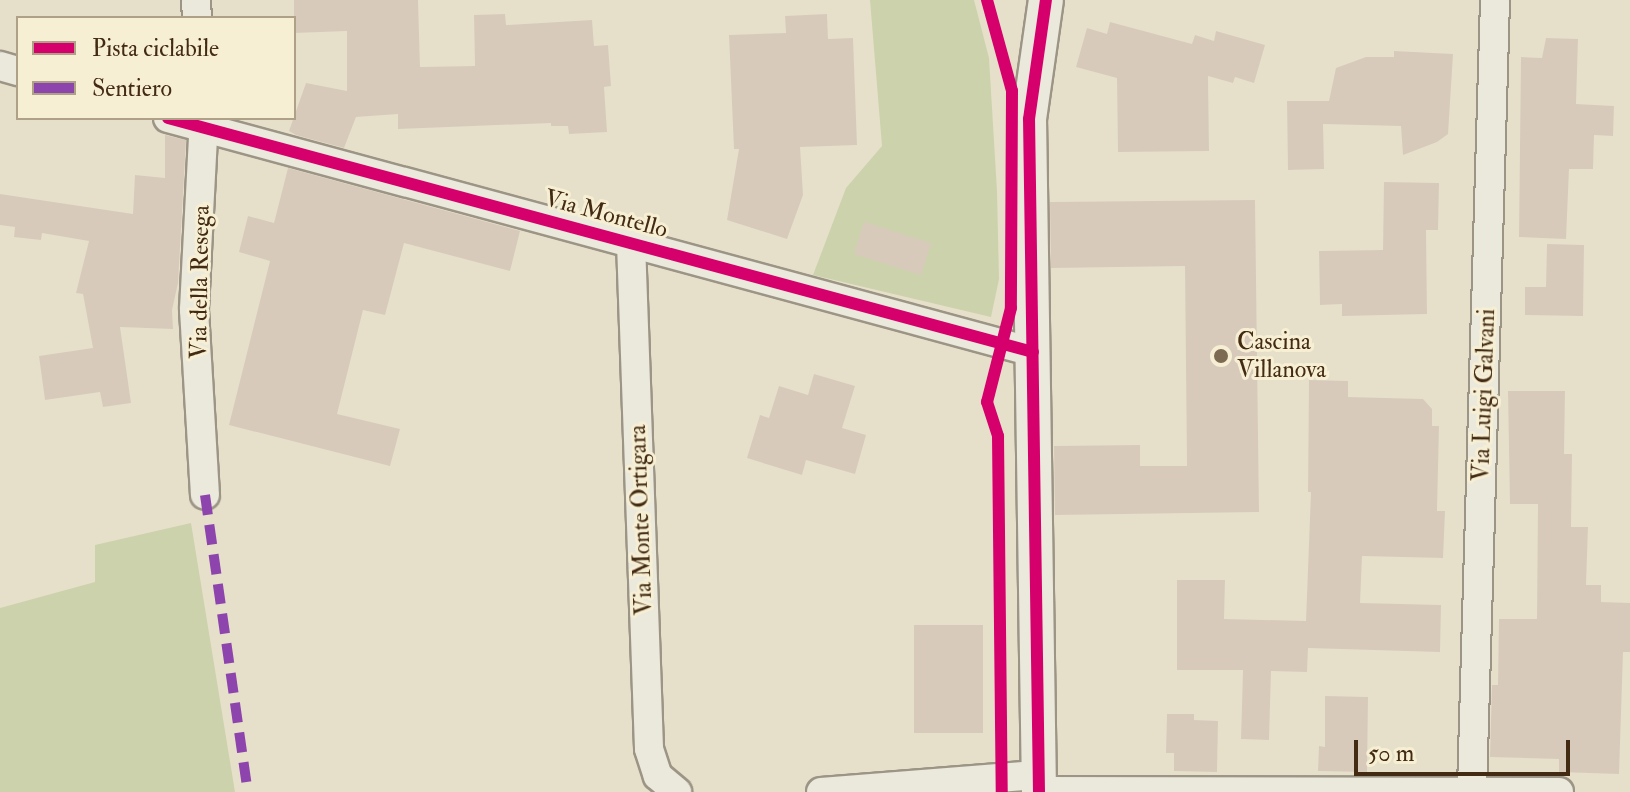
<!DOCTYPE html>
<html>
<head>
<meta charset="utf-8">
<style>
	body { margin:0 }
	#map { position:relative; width:1630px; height:792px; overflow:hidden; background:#e6e0ca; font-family:"IM FELL Double Pica",serif }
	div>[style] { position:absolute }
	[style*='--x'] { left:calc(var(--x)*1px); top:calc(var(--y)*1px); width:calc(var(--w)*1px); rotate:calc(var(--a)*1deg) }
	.green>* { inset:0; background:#ccd2ac }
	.building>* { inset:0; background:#d8cabb }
	.roads { filter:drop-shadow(2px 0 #9c9586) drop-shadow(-2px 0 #9c9586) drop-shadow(0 2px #9c9586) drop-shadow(0 -2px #9c9586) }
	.minor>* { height:28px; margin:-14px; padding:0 14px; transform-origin:14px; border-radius:14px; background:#ebe8dc }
	.tertiary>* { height:34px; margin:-17px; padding:0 17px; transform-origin:17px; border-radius:17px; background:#ebe8dc }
	.quiet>* { height:10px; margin-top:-5px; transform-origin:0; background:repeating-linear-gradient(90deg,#8e44ad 0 20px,transparent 0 30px) }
	.cycleway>* { height:12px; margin:-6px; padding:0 6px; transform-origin:6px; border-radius:6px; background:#d6006c }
	.dots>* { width:22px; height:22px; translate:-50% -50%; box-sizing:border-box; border:4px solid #f7efd4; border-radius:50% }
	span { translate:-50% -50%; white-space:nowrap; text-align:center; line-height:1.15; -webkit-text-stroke:6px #f7efd4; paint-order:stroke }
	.street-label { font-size:24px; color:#432b13 }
	.poi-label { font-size:24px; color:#432b13 }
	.left { translate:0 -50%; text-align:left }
	.legend { position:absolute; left:16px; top:16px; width:280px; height:104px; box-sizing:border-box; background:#f7efd4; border:2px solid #afa187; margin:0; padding:10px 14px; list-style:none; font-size:24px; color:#432b13 }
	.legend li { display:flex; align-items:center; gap:16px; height:40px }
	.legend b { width:40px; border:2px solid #afa187 }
	.scale { position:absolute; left:1354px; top:740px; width:216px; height:36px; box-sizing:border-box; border:4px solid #432b13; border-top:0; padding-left:10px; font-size:24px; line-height:28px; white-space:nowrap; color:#432b13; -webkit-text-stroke:6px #f7efd4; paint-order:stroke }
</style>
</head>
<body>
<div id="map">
	<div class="green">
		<i style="clip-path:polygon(870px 0,974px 0,989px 58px,997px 191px,999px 279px,991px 317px,813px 275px,846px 188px,882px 146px)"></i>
		<i style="clip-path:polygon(191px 523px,235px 792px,0 792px,0 608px,95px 582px,95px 545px)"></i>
	</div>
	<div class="building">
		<i style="clip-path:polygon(294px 0,418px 0,420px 67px,475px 66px,474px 15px,505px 14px,506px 25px,592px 20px,594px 46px,608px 45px,611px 86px,604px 87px,607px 132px,569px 134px,568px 126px,551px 126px,551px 123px,398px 129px,398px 114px,356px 117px,344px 148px,296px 135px,289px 131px,306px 83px,347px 91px,347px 31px,294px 33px)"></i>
		<i style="clip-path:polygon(827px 14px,828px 39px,853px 38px,857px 145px,800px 147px,803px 195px,787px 239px,727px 220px,739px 149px,734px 149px,729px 35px,786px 33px,785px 16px)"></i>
		<i style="clip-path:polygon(1110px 22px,1192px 44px,1195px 35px,1214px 41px,1216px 31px,1265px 45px,1254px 83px,1235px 77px,1233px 83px,1208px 76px,1209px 151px,1118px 152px,1117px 78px,1076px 67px,1087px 28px,1107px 34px)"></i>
		<i style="clip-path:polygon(1546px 38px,1578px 39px,1576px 104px,1614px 106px,1613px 136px,1594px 135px,1593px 169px,1569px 169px,1566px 239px,1519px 237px,1521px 57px,1542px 58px)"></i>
		<i style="clip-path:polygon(1394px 51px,1453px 54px,1448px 134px,1437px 142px,1403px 155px,1401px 126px,1323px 124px,1324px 169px,1288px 170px,1287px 101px,1329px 101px,1336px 68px,1366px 57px,1394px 57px)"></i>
		<i style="clip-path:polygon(165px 135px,186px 140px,178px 283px,172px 310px,173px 329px,120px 327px,131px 403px,103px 407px,100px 392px,45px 400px,39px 356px,93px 348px,83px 294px,76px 293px,89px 241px,42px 233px,41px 240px,14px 237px,15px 227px,0 225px,0 194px,133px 214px,135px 175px,165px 178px)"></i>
		<i style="clip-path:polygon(288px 168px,520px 231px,510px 271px,404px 243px,385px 315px,363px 310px,337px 414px,400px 429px,390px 466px,229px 425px,270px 261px,239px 252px,248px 216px,274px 223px)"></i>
		<i style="clip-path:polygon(1384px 182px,1439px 183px,1438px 230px,1426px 230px,1427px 314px,1342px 316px,1342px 304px,1320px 305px,1319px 251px,1383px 250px)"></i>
		<i style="clip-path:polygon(1255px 200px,1259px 512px,1055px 515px,1054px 446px,1140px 445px,1140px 466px,1187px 466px,1185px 266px,1051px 268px,1050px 202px)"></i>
		<i style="clip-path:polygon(864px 222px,931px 243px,921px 275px,854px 254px)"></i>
		<i style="clip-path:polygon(1547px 244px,1584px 245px,1583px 316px,1525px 315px,1525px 287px,1546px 287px)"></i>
		<i style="clip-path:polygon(814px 374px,855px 386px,842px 428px,866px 435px,855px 474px,806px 460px,802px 475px,747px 458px,760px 415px,769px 418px,779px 386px,808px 395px)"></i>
		<i style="clip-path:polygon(1309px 380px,1348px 381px,1348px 397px,1423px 399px,1432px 409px,1432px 426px,1439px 426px,1437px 511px,1445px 511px,1443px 558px,1362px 556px,1360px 603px,1441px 605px,1440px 652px,1308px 648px,1307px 672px,1271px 671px,1269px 740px,1241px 739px,1243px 670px,1177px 670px,1177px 580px,1225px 580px,1224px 619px,1306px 621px,1311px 492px,1308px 492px)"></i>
		<i style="clip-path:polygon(1508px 391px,1565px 391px,1564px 454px,1572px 454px,1571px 527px,1588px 527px,1586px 585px,1601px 585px,1601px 602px,1630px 603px,1630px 652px,1623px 652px,1619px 774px,1559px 772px,1559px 759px,1490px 757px,1492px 685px,1498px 685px,1499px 619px,1537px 619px,1538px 504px,1510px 504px)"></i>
		<i style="clip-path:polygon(914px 625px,983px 625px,983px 733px,914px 733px)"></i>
		<i style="clip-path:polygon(1325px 696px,1368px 697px,1367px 772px,1318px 771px,1319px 746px,1325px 747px)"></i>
		<i style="clip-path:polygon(1167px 714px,1194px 714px,1194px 720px,1218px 721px,1217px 772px,1174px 771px,1174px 753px,1166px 753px)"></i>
	</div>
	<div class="roads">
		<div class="minor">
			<i style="--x:196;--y:0;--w:18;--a:87"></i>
			<i style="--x:0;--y:66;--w:19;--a:16"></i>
			<i style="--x:168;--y:118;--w:896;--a:15.14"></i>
			<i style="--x:204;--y:118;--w:192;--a:93"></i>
			<i style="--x:194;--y:310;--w:185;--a:86.6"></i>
			<i style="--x:631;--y:243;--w:506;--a:87.96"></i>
			<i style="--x:649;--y:749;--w:28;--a:72"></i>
			<i style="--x:658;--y:776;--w:25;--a:40"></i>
			<i style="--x:1472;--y:789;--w:789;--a:-88.33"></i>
			<i style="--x:1039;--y:791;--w:520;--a:0.11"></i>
			<i style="--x:821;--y:792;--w:219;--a:-4.5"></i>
		</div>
		<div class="tertiary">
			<i style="--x:1039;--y:792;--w:673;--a:-90.85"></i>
			<i style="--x:1029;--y:119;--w:120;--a:-81.9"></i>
		</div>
	</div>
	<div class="quiet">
		<i style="--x:205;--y:495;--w:300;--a:81.8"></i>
	</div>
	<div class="cycleway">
		<i style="--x:987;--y:0;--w:94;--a:74.6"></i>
		<i style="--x:1012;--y:91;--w:217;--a:90.3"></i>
		<i style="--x:1011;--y:308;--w:97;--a:104.3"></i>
		<i style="--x:987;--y:402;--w:36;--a:72"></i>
		<i style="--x:998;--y:436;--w:356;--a:89.4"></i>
		<i style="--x:168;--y:118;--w:896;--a:15.14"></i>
		<i style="--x:1039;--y:792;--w:673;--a:-90.85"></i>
		<i style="--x:1029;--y:119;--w:120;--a:-81.9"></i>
	</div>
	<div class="dots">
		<i style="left:1221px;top:356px;background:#7c6a53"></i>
	</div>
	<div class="street-label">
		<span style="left:606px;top:214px;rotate:15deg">Via Montello</span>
		<span style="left:200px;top:282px;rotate:-89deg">Via della Resega</span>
		<span style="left:1484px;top:395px;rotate:-88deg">Via Luigi Galvani</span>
		<span style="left:641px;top:520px;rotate:-92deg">Via Monte Ortigara</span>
	</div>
	<div class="poi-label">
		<span class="left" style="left:1237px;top:356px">Cascina<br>Villanova</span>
	</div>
	<ul class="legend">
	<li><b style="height:10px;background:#d6006c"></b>Pista ciclabile</li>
	<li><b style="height:10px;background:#8e44ad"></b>Sentiero</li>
	</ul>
	<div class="scale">50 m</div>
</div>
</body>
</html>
